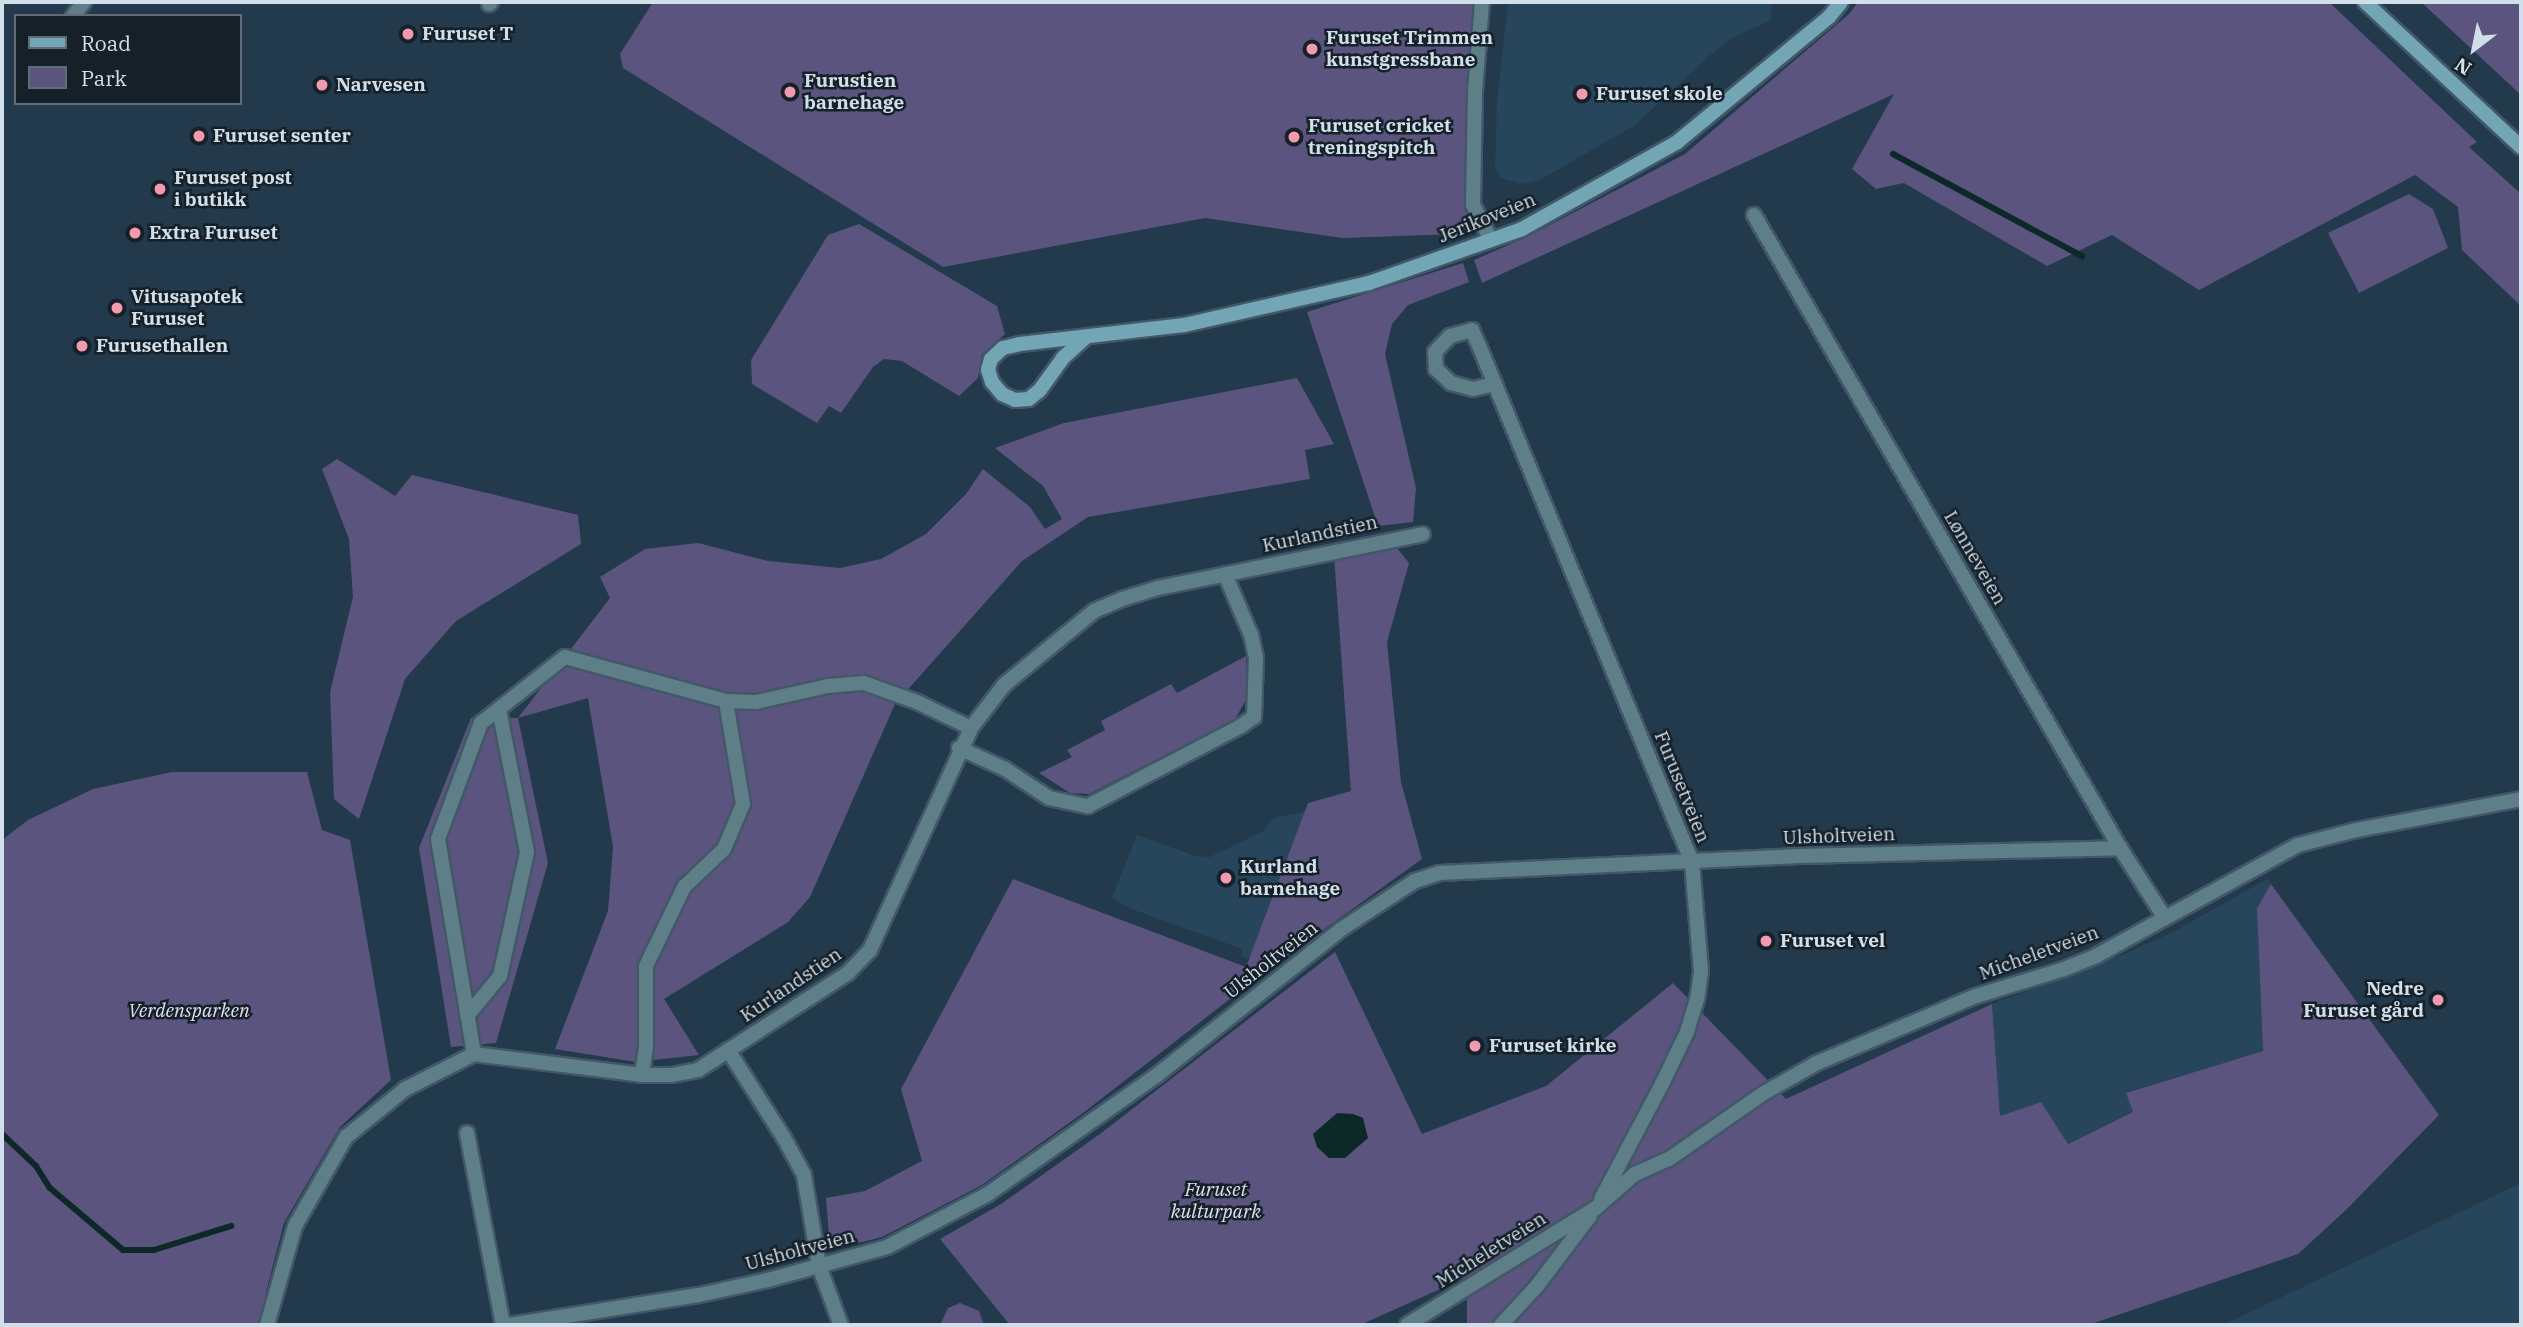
<!DOCTYPE html>
<html>
<head>
<meta charset="utf-8">
<style>
	body { margin:0 }
	#map { position:relative; width:2523px; height:1327px; overflow:hidden; background:#223a4c; font-family:"IBM Plex Serif",serif }
	div>[style] { position:absolute }
	[style*='--x'] { left:calc(var(--x)*1px); top:calc(var(--y)*1px); width:calc(var(--w)*1px); rotate:calc(var(--a)*1deg) }
	.built>* { inset:0; background:#27465c }
	.green>* { inset:0; background:#5b547f }
	.water>* { inset:0; background:#0c2928 }
	.stream>* { height:6px; margin:-3px; padding:0 3px; transform-origin:3px; border-radius:3px; background:#0c2928 }
	.roads { filter:drop-shadow(2px 0 #425868) drop-shadow(-2px 0 #425868) drop-shadow(0 2px #425868) drop-shadow(0 -2px #425868) }
	.street>* { height:14px; margin:-7px; padding:0 7px; transform-origin:7px; border-radius:7px; background:#5f7f88 }
	.secondary>* { height:14px; margin:-7px; padding:0 7px; transform-origin:7px; border-radius:7px; background:#72a6b5 }
	.dots>* { width:19px; height:19px; translate:-50% -50%; box-sizing:border-box; border:4px solid #162028; border-radius:50% }
	span { translate:-50% -50%; white-space:nowrap; text-align:center; line-height:1.15; -webkit-text-stroke:5px #162028; paint-order:stroke }
	.poi-label { font-size:19px; color:#d1dfea; font-weight:700 }
	.left { translate:0 -50%; text-align:left }
	.right { translate:-100% -50%; text-align:right }
	.street-label { font-size:19px; color:#d1dfea }
	.park-label { font-size:19px; color:#e1dff1; font-style:italic }
	.frame { position:absolute; inset:0; border:4px solid #d1dfea; pointer-events:none }
	.legend { position:absolute; left:14px; top:14px; width:228px; height:91px; box-sizing:border-box; background:#162028; border:2px solid #616c76; margin:0; padding:9px 12px; list-style:none; font-size:21px; color:#d1dfea }
	.legend li { display:flex; align-items:center; gap:14px; height:35px }
	.legend b { width:35px; border:2px solid #616c76 }
	.north { position:absolute; left:2439px; top:14px; width:70px; height:70px; -webkit-text-stroke:5px #162028; paint-order:stroke; rotate:212deg; font-size:19px; font-weight:700; line-height:28px; text-align:center; color:#d1dfea }
	.north::after { content:''; display:block; margin:auto; width:24px; height:32px; background:#d1dfea; clip-path:polygon(50% 0,100% 100%,50% 72%,0 100%) }
</style>
</head>
<body>
<div id="map">
	<div class="built">
		<i style="clip-path:polygon(1490px 2px,1772px 2px,1770px 21px,1734px 37px,1709px 56px,1635px 125px,1540px 180px,1524px 184px,1501px 178px,1495px 169px,1497px 100px,1508px 3px,1489px 7px)"></i>
		<i style="clip-path:polygon(1357px 800px,1303px 914px,1247px 959px,1241px 957px,1242px 949px,1129px 908px,1112px 898px,1137px 835px,1195px 856px,1210px 857px,1263px 831px,1274px 818px)"></i>
		<i style="clip-path:polygon(2267px 879px,2271px 884px,2257px 908px,2263px 1051px,2127px 1092px,2133px 1112px,2067px 1144px,2041px 1102px,2000px 1116px,1992px 1004px,2122px 955px,2175px 931px)"></i>
		<i style="clip-path:polygon(2521px 1183px,2521px 1325px,2223px 1325px)"></i>
	</div>
	<div class="green">
		<i style="clip-path:polygon(653px 2px,1482px 2px,1473px 205px,1483px 225px,1458px 234px,1342px 238px,1205px 218px,943px 267px,623px 68px,620px 54px)"></i>
		<i style="clip-path:polygon(1858px 2px,2329px 2px,2477px 142px,2469px 147px,2521px 194px,2521px 306px,2462px 250px,2458px 207px,2415px 175px,2199px 290px,2112px 235px,2047px 266px,1904px 183px,1876px 189px,1852px 169px,1894px 94px,1482px 283px,1474px 260px,1529px 236px,1685px 154px,1849px 14px)"></i>
		<i style="clip-path:polygon(2421px 2px,2521px 2px,2521px 95px)"></i>
		<i style="clip-path:polygon(2409px 194px,2433px 209px,2448px 248px,2359px 293px,2328px 233px)"></i>
		<i style="clip-path:polygon(859px 224px,997px 306px,1005px 334px,982px 354px,978px 378px,959px 396px,902px 361px,884px 359px,873px 367px,841px 413px,829px 406px,817px 423px,752px 384px,751px 360px,828px 235px)"></i>
		<i style="clip-path:polygon(1463px 263px,1469px 282px,1408px 305px,1392px 324px,1385px 354px,1416px 488px,1413px 522px,1378px 526px,1307px 312px)"></i>
		<i style="clip-path:polygon(1297px 378px,1334px 444px,1305px 450px,1310px 479px,1088px 517px,1022px 561px,895px 704px,810px 897px,788px 922px,664px 999px,699px 1055px,636px 1062px,555px 1049px,608px 911px,613px 847px,588px 698px,518px 718px,548px 863px,496px 1043px,451px 1047px,419px 848px,471px 718px,518px 718px,610px 598px,600px 577px,645px 549px,698px 543px,768px 561px,840px 568px,881px 559px,926px 534px,966px 494px,983px 469px,1030px 507px,1045px 529px,1062px 519px,1043px 486px,995px 448px,1064px 423px)"></i>
		<i style="clip-path:polygon(337px 459px,395px 496px,412px 475px,578px 515px,581px 544px,456px 621px,405px 679px,359px 819px,334px 799px,330px 692px,353px 597px,349px 539px,322px 469px)"></i>
		<i style="clip-path:polygon(1384px 545px,1396px 547px,1409px 563px,1387px 642px,1401px 782px,1422px 859px,1262px 974px,1083px 1113px,982px 1185px,882px 1237px,830px 1250px,826px 1198px,865px 1191px,922px 1161px,901px 1089px,1013px 879px,1246px 967px,1308px 803px,1351px 791px,1334px 556px)"></i>
		<i style="clip-path:polygon(1246px 656px,1246px 700px,1235px 719px,1089px 794px,1070px 793px,1039px 773px,1072px 757px,1067px 750px,1105px 730px,1101px 721px,1171px 684px,1177px 693px)"></i>
		<i style="clip-path:polygon(172px 772px,307px 772px,322px 830px,350px 840px,391px 1080px,340px 1127px,284px 1223px,266px 1292px,264px 1325px,2px 1325px,2px 840px,28px 820px,93px 789px)"></i>
		<i style="clip-path:polygon(2271px 884px,2439px 1115px,2346px 1210px,2298px 1254px,2088px 1325px,1467px 1325px,1467px 1277px,1360px 1325px,1010px 1325px,940px 1239px,1001px 1204px,1100px 1134px,1335px 952px,1422px 1134px,1546px 1086px,1673px 983px,1786px 1099px,1992px 1004px,2000px 1116px,2041px 1102px,2068px 1144px,2133px 1112px,2126px 1093px,2263px 1051px,2257px 908px)"></i>
		<i style="clip-path:polygon(960px 1303px,979px 1311px,984px 1325px,940px 1325px,948px 1308px)"></i>
	</div>
	<div class="water">
		<i style="clip-path:polygon(1337px 1113px,1353px 1114px,1363px 1118px,1368px 1138px,1345px 1158px,1329px 1158px,1317px 1147px,1313px 1134px)"></i>
	</div>
	<div class="stream">
		<i style="--x:1893;--y:154;--w:215;--a:28.4"></i>
		<i style="--x:2;--y:1134;--w:47;--a:43.3"></i>
		<i style="--x:36;--y:1166;--w:26;--a:58"></i>
		<i style="--x:50;--y:1188;--w:96;--a:40.3"></i>
		<i style="--x:123;--y:1250;--w:31;--a:0"></i>
		<i style="--x:154;--y:1250;--w:81;--a:-17.3"></i>
	</div>
	<div class="roads">
		<div class="street">
			<i style="--x:1482;--y:2;--w:89;--a:94.5"></i>
			<i style="--x:1475;--y:91;--w:114;--a:91"></i>
			<i style="--x:1473;--y:205;--w:39;--a:63"></i>
			<i style="--x:489;--y:4;--w:3;--a:-45"></i>
			<i style="--x:73;--y:16;--w:18;--a:-52"></i>
			<i style="--x:1754;--y:215;--w:731;--a:59.96"></i>
			<i style="--x:2120;--y:848;--w:83;--a:57.3"></i>
			<i style="--x:1495;--y:384;--w:23;--a:167"></i>
			<i style="--x:1473;--y:389;--w:23;--a:-165"></i>
			<i style="--x:1451;--y:383;--w:21;--a:-137"></i>
			<i style="--x:1436;--y:369;--w:17;--a:-93"></i>
			<i style="--x:1435;--y:352;--w:22;--a:-47"></i>
			<i style="--x:1450;--y:336;--w:23;--a:-15"></i>
			<i style="--x:1472;--y:330;--w:20;--a:66"></i>
			<i style="--x:1480;--y:348;--w:556;--a:67.59"></i>
			<i style="--x:1692;--y:862;--w:110;--a:85.3"></i>
			<i style="--x:1701;--y:972;--w:27;--a:98"></i>
			<i style="--x:1697;--y:999;--w:34;--a:107"></i>
			<i style="--x:1687;--y:1032;--w:58;--a:115.7"></i>
			<i style="--x:1662;--y:1084;--w:130;--a:117.9"></i>
			<i style="--x:959;--y:748;--w:51;--a:24.5"></i>
			<i style="--x:1005;--y:769;--w:53;--a:33.4"></i>
			<i style="--x:1049;--y:798;--w:40;--a:12"></i>
			<i style="--x:1088;--y:806;--w:173;--a:-27.6"></i>
			<i style="--x:1241;--y:726;--w:16;--a:-35"></i>
			<i style="--x:1254;--y:717;--w:59;--a:-88.1"></i>
			<i style="--x:1256;--y:658;--w:24;--a:-102"></i>
			<i style="--x:1251;--y:635;--w:66;--a:-113.1"></i>
			<i style="--x:467;--y:1016;--w:52;--a:-50.5"></i>
			<i style="--x:500;--y:976;--w:127;--a:-77.7"></i>
			<i style="--x:527;--y:852;--w:146;--a:-101.1"></i>
			<i style="--x:728;--y:1050;--w:104;--a:57.5"></i>
			<i style="--x:784;--y:1138;--w:42;--a:61.6"></i>
			<i style="--x:804;--y:1175;--w:92;--a:80.6"></i>
			<i style="--x:819;--y:1266;--w:63;--a:69.6"></i>
			<i style="--x:474;--y:1054;--w:218;--a:-99.5"></i>
			<i style="--x:438;--y:839;--w:124;--a:-69.7"></i>
			<i style="--x:481;--y:723;--w:107;--a:-38.2"></i>
			<i style="--x:565;--y:657;--w:167;--a:15.3"></i>
			<i style="--x:726;--y:701;--w:30;--a:2"></i>
			<i style="--x:756;--y:702;--w:74;--a:-12.5"></i>
			<i style="--x:828;--y:686;--w:36;--a:-5"></i>
			<i style="--x:864;--y:683;--w:56;--a:19.7"></i>
			<i style="--x:917;--y:702;--w:60;--a:25.7"></i>
			<i style="--x:642;--y:1075;--w:29;--a:-82"></i>
			<i style="--x:646;--y:1046;--w:80;--a:-90"></i>
			<i style="--x:646;--y:966;--w:88;--a:-64.3"></i>
			<i style="--x:684;--y:887;--w:55;--a:-43.5"></i>
			<i style="--x:724;--y:849;--w:49;--a:-67.1"></i>
			<i style="--x:743;--y:804;--w:104;--a:-99.4"></i>
			<i style="--x:467;--y:1133;--w:195;--a:79.4"></i>
			<i style="--x:267;--y:1325;--w:103;--a:-74.2"></i>
			<i style="--x:295;--y:1226;--w:103;--a:-60.2"></i>
			<i style="--x:346;--y:1137;--w:76;--a:-39.1"></i>
			<i style="--x:405;--y:1089;--w:77;--a:-26.9"></i>
			<i style="--x:474;--y:1054;--w:169;--a:7.1"></i>
			<i style="--x:642;--y:1075;--w:30;--a:0"></i>
			<i style="--x:672;--y:1075;--w:26;--a:-11"></i>
			<i style="--x:698;--y:1070;--w:179;--a:-32.9"></i>
			<i style="--x:848;--y:973;--w:32;--a:-46"></i>
			<i style="--x:870;--y:950;--w:244;--a:-65.5"></i>
			<i style="--x:971;--y:728;--w:54;--a:-52.5"></i>
			<i style="--x:1004;--y:685;--w:117;--a:-39.4"></i>
			<i style="--x:1094;--y:611;--w:30;--a:-23"></i>
			<i style="--x:1122;--y:599;--w:38;--a:-17"></i>
			<i style="--x:1158;--y:588;--w:270;--a:-11.5"></i>
			<i style="--x:509;--y:1325;--w:192;--a:-9"></i>
			<i style="--x:699;--y:1295;--w:71;--a:-12.3"></i>
			<i style="--x:768;--y:1280;--w:123;--a:-15.5"></i>
			<i style="--x:887;--y:1247;--w:114;--a:-27.7"></i>
			<i style="--x:988;--y:1194;--w:205;--a:-35.1"></i>
			<i style="--x:1156;--y:1076;--w:235;--a:-38.4"></i>
			<i style="--x:1340;--y:930;--w:90;--a:-33.2"></i>
			<i style="--x:1415;--y:881;--w:25;--a:-18"></i>
			<i style="--x:1439;--y:873;--w:361;--a:-2.7"></i>
			<i style="--x:1800;--y:856;--w:320;--a:-1.4"></i>
			<i style="--x:1407;--y:1325;--w:222;--a:-31.8"></i>
			<i style="--x:1596;--y:1208;--w:52;--a:-41.1"></i>
			<i style="--x:1635;--y:1174;--w:37;--a:-24"></i>
			<i style="--x:1669;--y:1159;--w:116;--a:-34.8"></i>
			<i style="--x:1764;--y:1093;--w:61;--a:-29.5"></i>
			<i style="--x:1817;--y:1063;--w:169;--a:-22.9"></i>
			<i style="--x:1973;--y:997;--w:95;--a:-17.1"></i>
			<i style="--x:2064;--y:969;--w:35;--a:-22"></i>
			<i style="--x:2096;--y:956;--w:230;--a:-28.8"></i>
			<i style="--x:2298;--y:845;--w:60;--a:-14.5"></i>
			<i style="--x:2356;--y:830;--w:168;--a:-10.6"></i>
			<i style="--x:1501;--y:1325;--w:53;--a:-47.3"></i>
			<i style="--x:1537;--y:1286;--w:88;--a:-52.9"></i>
		</div>
		<div class="secondary">
			<i style="--x:2365;--y:2;--w:213;--a:42.9"></i>
			<i style="--x:1085;--y:338;--w:30;--a:138"></i>
			<i style="--x:1063;--y:358;--w:39;--a:126"></i>
			<i style="--x:1040;--y:390;--w:14;--a:141"></i>
			<i style="--x:1029;--y:399;--w:14;--a:176"></i>
			<i style="--x:1015;--y:400;--w:14;--a:-155"></i>
			<i style="--x:1002;--y:394;--w:16;--a:-130"></i>
			<i style="--x:992;--y:382;--w:13;--a:-108"></i>
			<i style="--x:988;--y:370;--w:11;--a:-75"></i>
			<i style="--x:991;--y:359;--w:16;--a:-43"></i>
			<i style="--x:1003;--y:348;--w:17;--a:-13"></i>
			<i style="--x:1020;--y:344;--w:165;--a:-6.6"></i>
			<i style="--x:1184;--y:325;--w:190;--a:-12.8"></i>
			<i style="--x:1369;--y:283;--w:162;--a:-19.4"></i>
			<i style="--x:1522;--y:229;--w:176;--a:-29.2"></i>
			<i style="--x:1676;--y:143;--w:198;--a:-39.5"></i>
			<i style="--x:1829;--y:17;--w:19;--a:-51"></i>
		</div>
	</div>
	<div class="dots">
		<i style="left:408px;top:34px;background:#f29ab0"></i>
		<i style="left:1312px;top:49px;background:#f29ab0"></i>
		<i style="left:322px;top:85px;background:#f29ab0"></i>
		<i style="left:790px;top:92px;background:#f29ab0"></i>
		<i style="left:1582px;top:94px;background:#f29ab0"></i>
		<i style="left:199px;top:136px;background:#f29ab0"></i>
		<i style="left:1294px;top:137px;background:#f29ab0"></i>
		<i style="left:160px;top:189px;background:#f29ab0"></i>
		<i style="left:135px;top:233px;background:#f29ab0"></i>
		<i style="left:117px;top:308px;background:#f29ab0"></i>
		<i style="left:82px;top:346px;background:#f29ab0"></i>
		<i style="left:1226px;top:878px;background:#f29ab0"></i>
		<i style="left:1766px;top:941px;background:#f29ab0"></i>
		<i style="left:2438px;top:1000px;background:#f29ab0"></i>
		<i style="left:1475px;top:1046px;background:#f29ab0"></i>
	</div>
	<div class="poi-label">
		<span class="left" style="left:422px;top:34px">Furuset T</span>
		<span class="left" style="left:1326px;top:49px">Furuset Trimmen<br>kunstgressbane</span>
		<span class="left" style="left:804px;top:92px">Furustien<br>barnehage</span>
		<span class="left" style="left:336px;top:85px">Narvesen</span>
		<span class="left" style="left:1596px;top:94px">Furuset skole</span>
		<span class="left" style="left:1308px;top:137px">Furuset cricket<br>treningspitch</span>
		<span class="left" style="left:213px;top:136px">Furuset senter</span>
		<span class="left" style="left:174px;top:189px">Furuset post<br>i butikk</span>
		<span class="left" style="left:149px;top:233px">Extra Furuset</span>
		<span class="left" style="left:131px;top:308px">Vitusapotek<br>Furuset</span>
		<span class="left" style="left:96px;top:346px">Furusethallen</span>
		<span class="left" style="left:1240px;top:878px">Kurland<br>barnehage</span>
		<span class="left" style="left:1780px;top:941px">Furuset vel</span>
		<span class="right" style="left:2424px;top:1000px">Nedre<br>Furuset gård</span>
		<span class="left" style="left:1489px;top:1046px">Furuset kirke</span>
	</div>
	<div class="street-label">
		<span style="left:1487px;top:218px;rotate:-22deg">Jerikoveien</span>
		<span style="left:1320px;top:534px;rotate:-12deg">Kurlandstien</span>
		<span style="left:1975px;top:558px;rotate:60deg">Lønneveien</span>
		<span style="left:1682px;top:787px;rotate:68deg">Furusetveien</span>
		<span style="left:1839px;top:836px;rotate:-2deg">Ulsholtveien</span>
		<span style="left:2039px;top:953px;rotate:-20deg">Micheletveien</span>
		<span style="left:1271px;top:960px;rotate:-38deg">Ulsholtveien</span>
		<span style="left:791px;top:985px;rotate:-34deg">Kurlandstien</span>
		<span style="left:800px;top:1250px;rotate:-15deg">Ulsholtveien</span>
		<span style="left:1491px;top:1250px;rotate:-32deg">Micheletveien</span>
	</div>
	<div class="park-label">
		<span style="left:189px;top:1011px">Verdensparken</span>
		<span style="left:1216px;top:1201px">Furuset<br>kulturpark</span>
	</div>
	<div class="frame"></div>
	<ul class="legend">
	<li><b style="height:9px;background:#72a6b5"></b>Road</li>
	<li><b style="height:19px;background:#5b547f"></b>Park</li>
	</ul>
	<div class="north">N</div>
</div>
</body>
</html>
